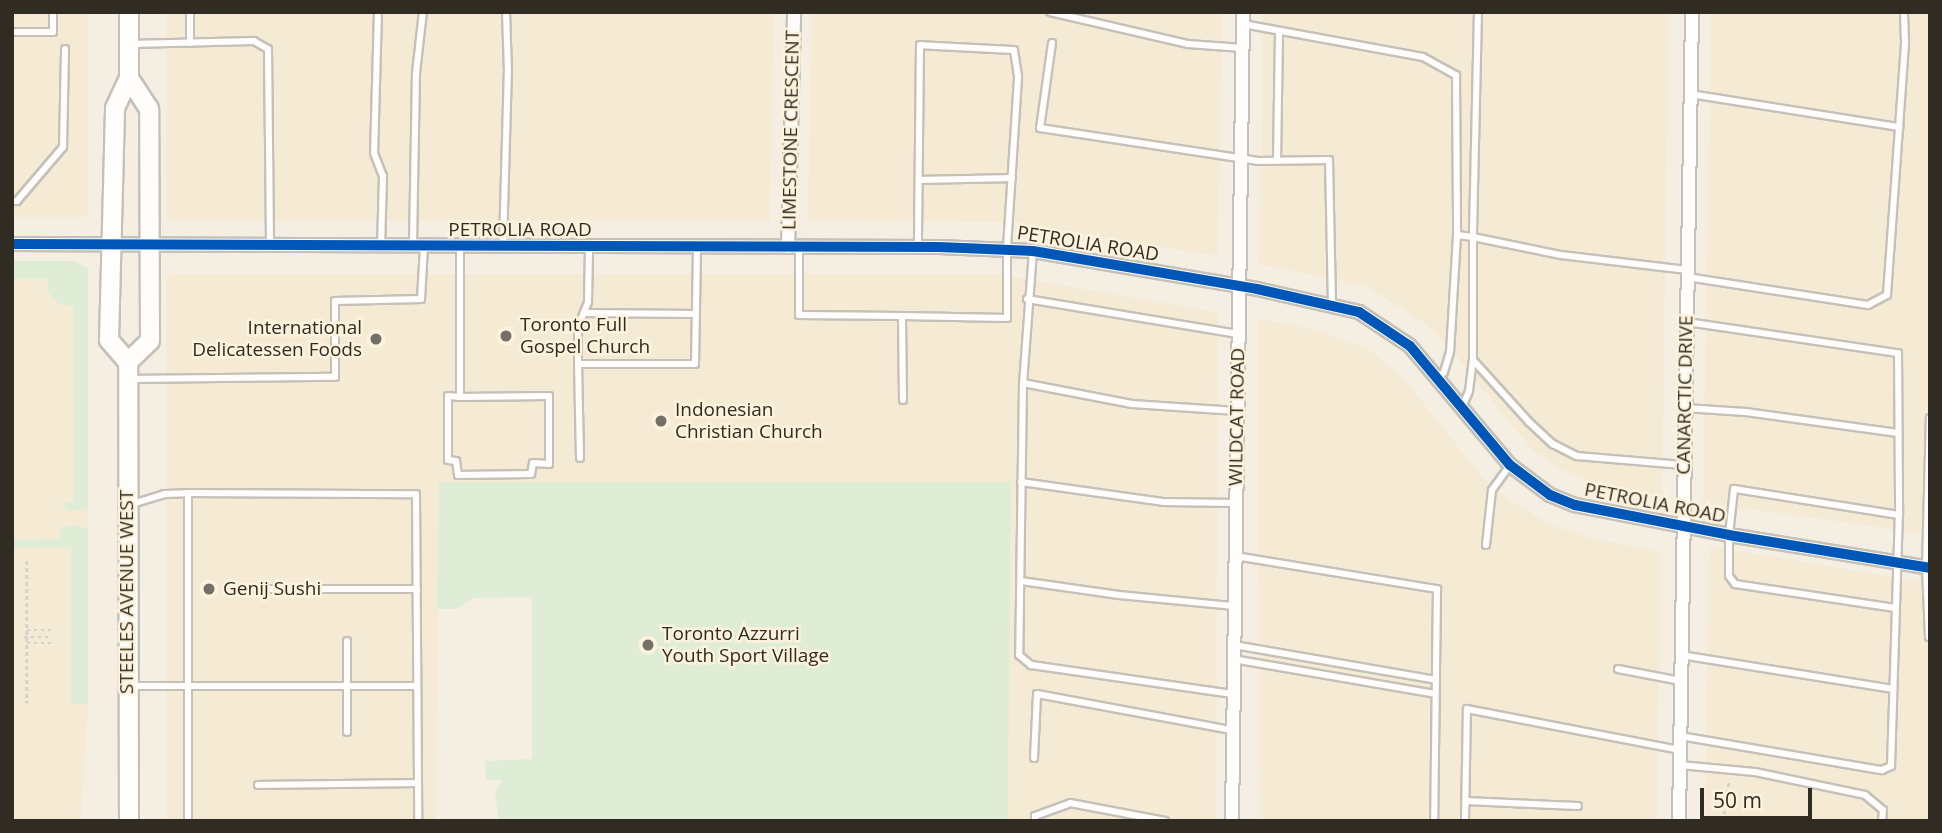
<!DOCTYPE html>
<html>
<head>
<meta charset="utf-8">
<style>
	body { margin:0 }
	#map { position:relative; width:1942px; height:833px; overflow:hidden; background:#f5efe3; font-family:"Open Sans",sans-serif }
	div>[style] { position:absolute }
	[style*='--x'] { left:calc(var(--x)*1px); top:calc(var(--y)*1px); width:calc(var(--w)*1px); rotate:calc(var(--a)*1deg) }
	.built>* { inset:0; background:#f5ebd5 }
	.green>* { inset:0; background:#dfecd6 }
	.path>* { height:2.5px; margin-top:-1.25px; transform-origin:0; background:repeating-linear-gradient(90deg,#d4d2cf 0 3.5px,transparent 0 7px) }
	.roads { filter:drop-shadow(2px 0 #c6c1b8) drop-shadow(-2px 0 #c6c1b8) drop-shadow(0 2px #c6c1b8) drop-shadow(0 -2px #c6c1b8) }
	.lane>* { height:6px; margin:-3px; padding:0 3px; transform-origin:3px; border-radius:3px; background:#fefdfb }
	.street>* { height:12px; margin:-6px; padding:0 6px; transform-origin:6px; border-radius:6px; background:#fefdfb }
	.secondary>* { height:18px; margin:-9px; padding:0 9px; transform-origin:9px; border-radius:9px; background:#fefdfb }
	.cycleway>* { height:10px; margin:-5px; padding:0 5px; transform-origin:5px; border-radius:5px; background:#0057b8 }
	.dots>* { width:19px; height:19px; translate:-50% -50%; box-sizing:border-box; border:4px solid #fdf2db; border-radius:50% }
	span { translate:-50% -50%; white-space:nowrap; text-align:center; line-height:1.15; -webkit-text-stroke:5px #fdf2db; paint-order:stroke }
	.street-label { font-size:19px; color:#302c24 }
	.poi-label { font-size:19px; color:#302c24 }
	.left { translate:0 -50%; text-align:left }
	.right { translate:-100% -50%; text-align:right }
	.frame { position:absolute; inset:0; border:14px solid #302c24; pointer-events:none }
	.scale { position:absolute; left:1700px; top:788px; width:112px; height:32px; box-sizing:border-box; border:4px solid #302c24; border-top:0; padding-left:9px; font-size:21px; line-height:24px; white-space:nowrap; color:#302c24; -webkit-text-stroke:5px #fdf2db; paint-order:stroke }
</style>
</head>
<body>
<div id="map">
	<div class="built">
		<i style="clip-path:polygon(12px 12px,88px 12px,88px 214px,85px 217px,12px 217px)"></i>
		<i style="clip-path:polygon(166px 12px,774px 12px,770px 221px,169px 220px,166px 217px)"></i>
		<i style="clip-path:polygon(812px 12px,1222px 12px,1218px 256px,1012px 222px,808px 221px)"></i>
		<i style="clip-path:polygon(1263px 12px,1669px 12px,1662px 496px,1586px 481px,1558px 468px,1532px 449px,1512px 426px,1445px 342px,1421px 321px,1367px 287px,1259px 264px)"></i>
		<i style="clip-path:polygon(1711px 12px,1930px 12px,1930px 534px,1703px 503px)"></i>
		<i style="clip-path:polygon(12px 261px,73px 261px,88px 268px,88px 704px,81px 821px,12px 821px)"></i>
		<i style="clip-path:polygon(171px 274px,997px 274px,1218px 312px,1216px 821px,1008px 821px,1010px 482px,439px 482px,436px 821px,166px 821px,166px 279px)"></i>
		<i style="clip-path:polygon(1258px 319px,1309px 328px,1367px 348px,1404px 379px,1483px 478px,1504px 496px,1551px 525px,1594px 539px,1661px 551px,1657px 821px,1263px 821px,1260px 815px)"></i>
		<i style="clip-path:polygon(1709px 546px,1930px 583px,1930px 821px,1705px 821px)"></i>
	</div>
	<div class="green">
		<i style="clip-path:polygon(12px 261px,73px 261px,88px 268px,88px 507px,84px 510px,68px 510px,61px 504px,74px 501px,73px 306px,60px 305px,48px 292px,48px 279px,12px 279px)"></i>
		<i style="clip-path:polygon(439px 482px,1011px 482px,1008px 821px,499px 821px,495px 793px,502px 780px,486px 780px,485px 761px,532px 759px,532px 597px,473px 598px,457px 609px,437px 609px)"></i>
		<i style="clip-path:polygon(76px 526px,88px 528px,88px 704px,71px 704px,71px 548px,12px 548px,12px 540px,60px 539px,60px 527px)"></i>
	</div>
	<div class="path">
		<i style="--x:27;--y:561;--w:142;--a:90"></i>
		<i style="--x:27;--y:630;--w:24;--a:0"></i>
		<i style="--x:24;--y:637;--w:27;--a:0"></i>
		<i style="--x:27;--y:643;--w:24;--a:0"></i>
		<i style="--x:1723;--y:821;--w:42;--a:-81.9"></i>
	</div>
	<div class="roads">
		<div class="lane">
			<i style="--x:190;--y:12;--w:31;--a:90"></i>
			<i style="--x:378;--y:12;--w:141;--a:91.6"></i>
			<i style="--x:374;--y:153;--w:25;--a:69"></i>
			<i style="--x:383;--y:176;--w:70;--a:91.6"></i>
			<i style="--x:1050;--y:12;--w:142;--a:13.1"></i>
			<i style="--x:1188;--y:44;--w:55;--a:4.2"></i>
			<i style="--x:1478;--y:12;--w:225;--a:91.3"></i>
			<i style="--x:1473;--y:237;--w:90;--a:11.6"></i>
			<i style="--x:1561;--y:255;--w:127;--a:6.8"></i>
			<i style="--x:1243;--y:24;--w:183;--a:10.4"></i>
			<i style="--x:1423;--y:57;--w:38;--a:29"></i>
			<i style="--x:1456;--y:75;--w:160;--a:89.6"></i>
			<i style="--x:1457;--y:235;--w:117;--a:93.4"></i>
			<i style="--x:1450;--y:352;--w:21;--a:107"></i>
			<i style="--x:1444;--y:372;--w:7;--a:135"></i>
			<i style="--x:12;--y:32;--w:41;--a:0"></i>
			<i style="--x:53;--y:32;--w:20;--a:-90"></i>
			<i style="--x:1052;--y:43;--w:86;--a:98"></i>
			<i style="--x:1040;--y:128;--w:221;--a:8.6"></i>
			<i style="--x:1259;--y:161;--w:70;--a:-0.8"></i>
			<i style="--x:1329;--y:160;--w:143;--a:88.8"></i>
			<i style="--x:130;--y:44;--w:124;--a:-1.4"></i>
			<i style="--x:254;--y:41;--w:16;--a:30"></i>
			<i style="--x:268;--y:49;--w:196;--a:89.4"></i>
			<i style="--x:1690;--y:94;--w:212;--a:9"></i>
			<i style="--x:1277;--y:161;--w:130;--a:-89.1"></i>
			<i style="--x:920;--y:180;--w:92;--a:-1.2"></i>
			<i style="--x:12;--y:201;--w:5;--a:0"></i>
			<i style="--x:17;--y:201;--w:71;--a:-49.6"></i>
			<i style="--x:63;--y:147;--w:98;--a:-88.8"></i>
			<i style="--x:1457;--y:235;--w:16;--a:7"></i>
			<i style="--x:1473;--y:237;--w:123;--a:90"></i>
			<i style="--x:1473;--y:360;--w:84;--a:47.9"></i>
			<i style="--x:1529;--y:422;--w:33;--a:43"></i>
			<i style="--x:1553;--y:444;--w:27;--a:27"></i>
			<i style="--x:1577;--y:456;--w:106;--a:4.9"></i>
			<i style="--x:413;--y:244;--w:171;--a:-89"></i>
			<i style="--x:416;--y:73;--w:61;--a:-83.5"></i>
			<i style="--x:503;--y:246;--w:174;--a:-88.4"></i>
			<i style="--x:508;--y:72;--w:60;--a:-91.9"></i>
			<i style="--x:460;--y:248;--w:149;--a:90"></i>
			<i style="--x:460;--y:397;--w:89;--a:-0.6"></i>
			<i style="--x:549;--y:396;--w:68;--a:90"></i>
			<i style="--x:549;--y:464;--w:16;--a:-176"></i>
			<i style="--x:533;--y:463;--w:11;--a:100"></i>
			<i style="--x:531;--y:474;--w:73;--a:179.2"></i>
			<i style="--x:458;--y:475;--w:14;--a:-98"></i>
			<i style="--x:456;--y:461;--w:8;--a:-173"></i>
			<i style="--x:448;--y:460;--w:64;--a:-90"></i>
			<i style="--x:448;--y:396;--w:12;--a:5"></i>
			<i style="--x:799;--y:248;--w:67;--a:90"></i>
			<i style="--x:799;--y:315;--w:103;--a:0.6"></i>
			<i style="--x:1033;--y:251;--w:132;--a:94.3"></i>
			<i style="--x:1023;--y:383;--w:272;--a:90.8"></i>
			<i style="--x:1019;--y:655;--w:16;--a:40"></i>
			<i style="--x:1031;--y:665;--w:204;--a:8.2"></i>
			<i style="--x:1687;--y:277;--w:183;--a:8.8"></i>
			<i style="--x:1868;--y:305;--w:21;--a:-28"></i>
			<i style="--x:1887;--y:295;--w:254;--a:-85.9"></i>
			<i style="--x:1905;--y:42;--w:30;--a:-92"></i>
			<i style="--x:1027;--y:299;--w:214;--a:9.4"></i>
			<i style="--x:584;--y:313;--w:112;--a:0.5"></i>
			<i style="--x:1687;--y:322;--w:213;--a:8.4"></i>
			<i style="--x:1898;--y:353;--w:162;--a:89.6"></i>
			<i style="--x:578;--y:364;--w:37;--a:-90"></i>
			<i style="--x:578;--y:327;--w:27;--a:-68"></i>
			<i style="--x:588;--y:302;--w:54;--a:-88.9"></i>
			<i style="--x:129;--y:379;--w:206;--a:-0.6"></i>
			<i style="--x:335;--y:377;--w:76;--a:-90"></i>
			<i style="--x:335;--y:301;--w:86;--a:-1.3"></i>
			<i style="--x:421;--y:299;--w:52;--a:-86.7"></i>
			<i style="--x:1023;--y:383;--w:111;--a:10.9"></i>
			<i style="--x:1132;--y:404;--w:105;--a:3.8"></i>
			<i style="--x:903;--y:400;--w:84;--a:-90.7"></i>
			<i style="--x:902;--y:316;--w:105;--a:1.1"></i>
			<i style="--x:1007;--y:318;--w:70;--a:-90"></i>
			<i style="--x:1007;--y:248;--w:172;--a:-86.3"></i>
			<i style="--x:1018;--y:76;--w:26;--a:-99"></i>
			<i style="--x:1014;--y:50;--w:94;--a:-177"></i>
			<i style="--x:920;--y:45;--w:202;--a:90.6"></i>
			<i style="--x:1462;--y:407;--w:17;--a:-66"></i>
			<i style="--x:1469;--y:391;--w:31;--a:-83"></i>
			<i style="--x:1685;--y:408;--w:60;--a:3.8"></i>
			<i style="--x:1745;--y:412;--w:155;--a:7.8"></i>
			<i style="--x:580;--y:458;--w:94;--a:-91.2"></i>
			<i style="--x:578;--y:364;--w:117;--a:0"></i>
			<i style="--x:695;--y:364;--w:117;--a:-89"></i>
			<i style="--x:1021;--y:482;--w:143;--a:8"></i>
			<i style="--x:1163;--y:502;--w:73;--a:0.8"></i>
			<i style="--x:188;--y:493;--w:328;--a:90"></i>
			<i style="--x:132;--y:504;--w:34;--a:-17"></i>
			<i style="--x:164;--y:494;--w:24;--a:-2"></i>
			<i style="--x:188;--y:493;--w:228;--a:0.3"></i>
			<i style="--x:416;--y:494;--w:327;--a:89.6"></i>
			<i style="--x:1486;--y:545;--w:55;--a:-83.8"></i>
			<i style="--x:1492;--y:490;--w:31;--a:-54"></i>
			<i style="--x:1235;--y:556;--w:205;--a:9.3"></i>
			<i style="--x:1437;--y:589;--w:232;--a:90.7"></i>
			<i style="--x:1021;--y:581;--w:99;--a:8.1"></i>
			<i style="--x:1119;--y:595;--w:116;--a:5.5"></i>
			<i style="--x:256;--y:589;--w:161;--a:0"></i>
			<i style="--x:1929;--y:637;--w:70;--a:-92.5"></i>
			<i style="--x:1926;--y:567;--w:149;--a:-88.5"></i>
			<i style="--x:1234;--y:645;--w:205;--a:9.8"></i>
			<i style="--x:1681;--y:655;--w:215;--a:9.1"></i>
			<i style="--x:1233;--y:659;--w:205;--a:9.8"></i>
			<i style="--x:1618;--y:669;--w:64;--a:10.8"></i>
			<i style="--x:129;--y:686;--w:288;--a:0"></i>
			<i style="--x:347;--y:732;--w:91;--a:-90"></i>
			<i style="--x:1680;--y:736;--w:205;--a:9.6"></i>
			<i style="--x:1882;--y:770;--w:10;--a:-24"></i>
			<i style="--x:1891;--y:766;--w:251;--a:-88.2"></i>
			<i style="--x:1899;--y:515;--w:167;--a:-171"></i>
			<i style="--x:1734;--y:489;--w:46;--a:96.2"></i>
			<i style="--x:1729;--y:535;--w:41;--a:90"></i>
			<i style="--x:1729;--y:576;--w:10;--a:53"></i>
			<i style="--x:1735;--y:584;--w:162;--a:8.5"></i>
			<i style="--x:1034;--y:758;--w:64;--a:-87.3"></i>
			<i style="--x:1037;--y:694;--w:198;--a:10.5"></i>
			<i style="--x:1680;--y:765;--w:75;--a:5.3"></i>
			<i style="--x:1755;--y:772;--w:112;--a:11.8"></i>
			<i style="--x:1865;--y:795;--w:23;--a:40"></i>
			<i style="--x:1883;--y:810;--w:11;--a:95"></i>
			<i style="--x:258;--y:785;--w:159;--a:-0.7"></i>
			<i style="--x:1466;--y:801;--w:112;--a:2.6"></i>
			<i style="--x:1035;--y:821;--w:5;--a:-90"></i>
			<i style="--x:1035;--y:816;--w:37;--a:-20"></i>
			<i style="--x:1070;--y:803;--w:97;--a:10.7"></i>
			<i style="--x:1465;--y:821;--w:112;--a:-89"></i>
			<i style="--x:1467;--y:709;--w:217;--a:10.9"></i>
		</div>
		<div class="street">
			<i style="--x:12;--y:244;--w:927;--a:0.19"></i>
			<i style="--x:939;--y:247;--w:94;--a:2.4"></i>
			<i style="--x:1033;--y:251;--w:227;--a:9.6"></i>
			<i style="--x:1257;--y:289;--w:105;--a:12.7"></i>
			<i style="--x:1359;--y:312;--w:61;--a:33.7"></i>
			<i style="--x:1410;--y:346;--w:155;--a:50"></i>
			<i style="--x:1510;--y:465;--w:50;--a:36.9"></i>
			<i style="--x:1550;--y:495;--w:27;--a:22"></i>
			<i style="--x:1575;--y:505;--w:157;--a:11"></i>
			<i style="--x:1729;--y:535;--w:204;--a:9.3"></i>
			<i style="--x:788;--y:247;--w:235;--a:-88.5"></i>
			<i style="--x:1232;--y:821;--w:809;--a:-89.22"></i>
			<i style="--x:1679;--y:821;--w:809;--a:-89.08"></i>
		</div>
		<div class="secondary">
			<i style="--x:128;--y:362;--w:30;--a:-44"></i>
			<i style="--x:150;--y:341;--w:232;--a:-90.2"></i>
			<i style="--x:149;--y:109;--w:37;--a:-123"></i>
			<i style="--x:129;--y:821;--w:459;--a:-90.1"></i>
			<i style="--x:128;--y:362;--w:29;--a:-131"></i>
			<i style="--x:109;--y:340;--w:232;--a:-88.5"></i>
			<i style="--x:115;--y:108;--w:33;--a:-65"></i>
			<i style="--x:129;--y:78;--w:66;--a:-90"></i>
		</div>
	</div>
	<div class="cycleway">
		<i style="--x:12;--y:244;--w:927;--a:0.19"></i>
		<i style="--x:939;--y:247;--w:94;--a:2.4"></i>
		<i style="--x:1033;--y:251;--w:227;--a:9.6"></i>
		<i style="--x:1257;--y:289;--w:105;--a:12.7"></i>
		<i style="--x:1359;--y:312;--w:61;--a:33.7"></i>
		<i style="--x:1410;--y:346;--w:155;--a:50"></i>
		<i style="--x:1510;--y:465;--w:50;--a:36.9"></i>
		<i style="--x:1550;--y:495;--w:27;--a:22"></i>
		<i style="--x:1575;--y:505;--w:157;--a:11"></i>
		<i style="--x:1729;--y:535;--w:204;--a:9.3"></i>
	</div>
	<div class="dots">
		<i style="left:506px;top:336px;background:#757067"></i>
		<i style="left:376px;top:339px;background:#757067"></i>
		<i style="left:661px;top:421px;background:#757067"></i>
		<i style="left:209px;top:589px;background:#757067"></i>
		<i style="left:648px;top:645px;background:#757067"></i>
	</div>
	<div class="street-label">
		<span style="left:791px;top:130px;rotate:-89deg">LIMESTONE CRESCENT</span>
		<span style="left:520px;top:230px">PETROLIA ROAD</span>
		<span style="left:1088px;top:244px;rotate:9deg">PETROLIA ROAD</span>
		<span style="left:1685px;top:395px;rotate:-89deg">CANARCTIC DRIVE</span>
		<span style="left:1237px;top:417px;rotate:-89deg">WILDCAT ROAD</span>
		<span style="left:1655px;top:503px;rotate:11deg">PETROLIA ROAD</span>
		<span style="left:127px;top:592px;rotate:-90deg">STEELES AVENUE WEST</span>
	</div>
	<div class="poi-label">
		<span class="left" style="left:520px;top:336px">Toronto Full<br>Gospel Church</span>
		<span class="right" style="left:362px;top:339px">International<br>Delicatessen Foods</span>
		<span class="left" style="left:675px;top:421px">Indonesian<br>Christian Church</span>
		<span class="left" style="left:223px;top:589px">Genij Sushi</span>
		<span class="left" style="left:662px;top:645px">Toronto Azzurri<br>Youth Sport Village</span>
	</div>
	<div class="frame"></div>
	<div class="scale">50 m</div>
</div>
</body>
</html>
